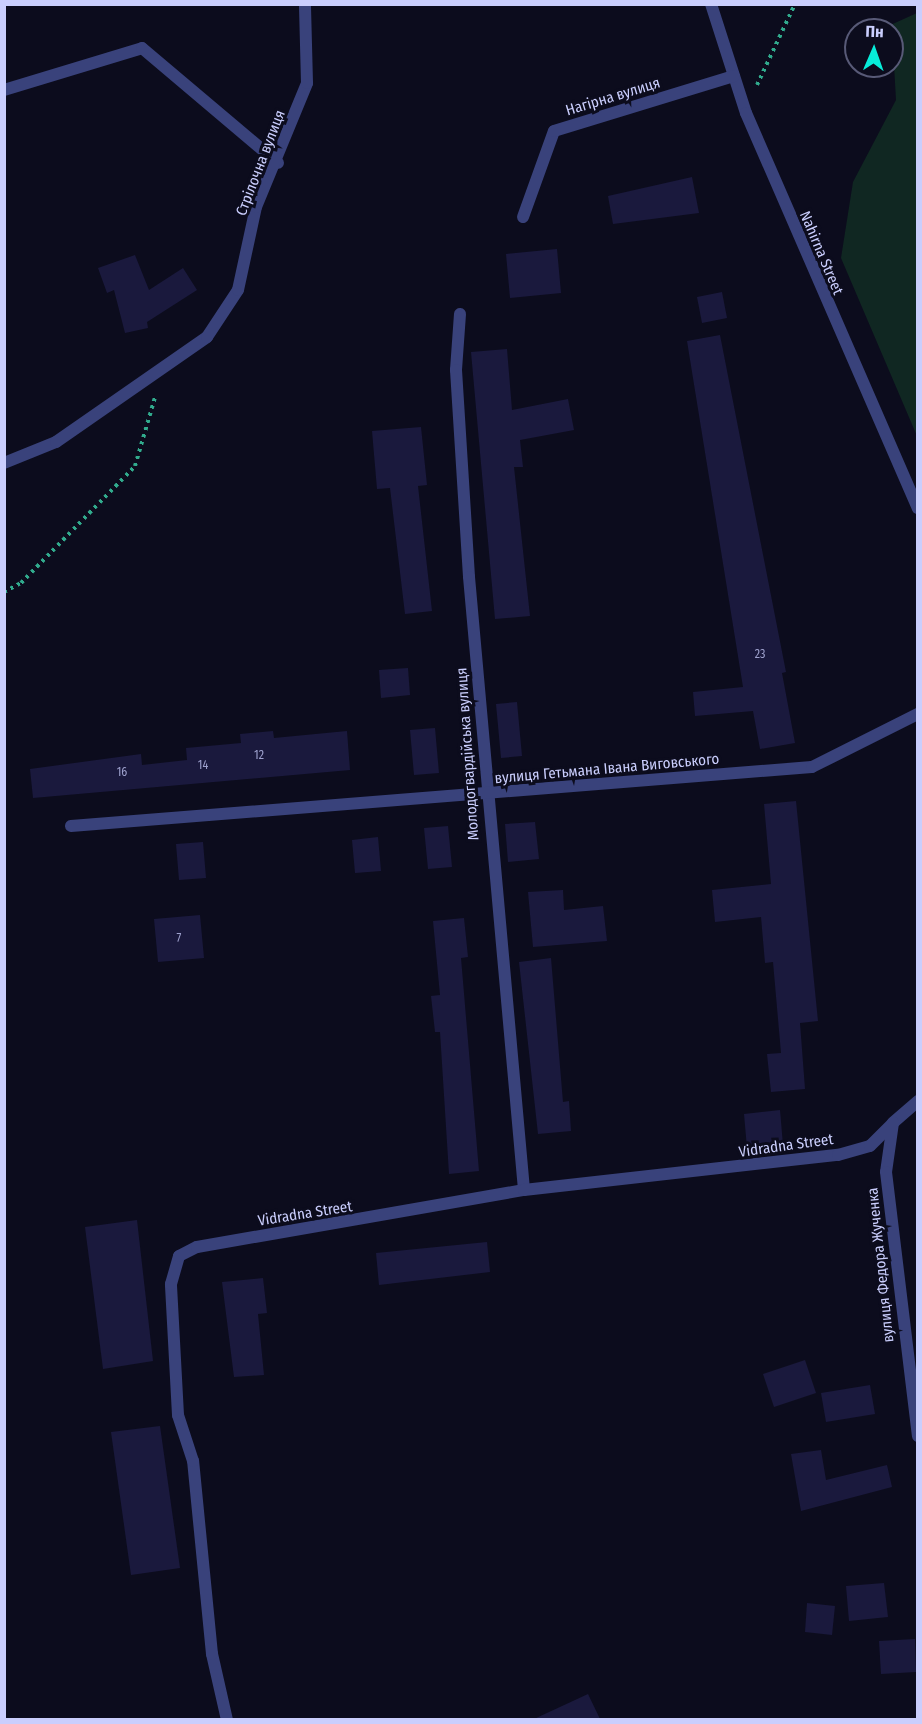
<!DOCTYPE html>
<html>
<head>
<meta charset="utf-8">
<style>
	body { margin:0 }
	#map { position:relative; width:922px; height:1724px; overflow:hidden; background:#0c0c1d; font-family:"Fira Sans Condensed",sans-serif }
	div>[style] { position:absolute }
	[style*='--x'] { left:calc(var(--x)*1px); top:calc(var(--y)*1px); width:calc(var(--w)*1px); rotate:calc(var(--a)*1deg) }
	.green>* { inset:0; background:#102722 }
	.building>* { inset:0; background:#1a193d }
	.path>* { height:4px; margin-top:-2px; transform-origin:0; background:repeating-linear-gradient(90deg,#31ab8d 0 3px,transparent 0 7.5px) }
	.minor>* { height:12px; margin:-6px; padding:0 6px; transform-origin:6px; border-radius:6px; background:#39427b }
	span { translate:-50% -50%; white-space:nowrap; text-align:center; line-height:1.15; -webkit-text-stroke:6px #0c0c1d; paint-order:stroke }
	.number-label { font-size:12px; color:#9ea1cd }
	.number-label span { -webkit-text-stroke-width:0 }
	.street-label { font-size:15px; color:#cacefd }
	.frame { position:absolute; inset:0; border:6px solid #cacefd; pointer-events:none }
	.north { position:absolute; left:844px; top:18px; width:60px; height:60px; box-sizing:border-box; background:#0c0c1d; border:2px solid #585a77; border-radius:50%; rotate:2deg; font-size:16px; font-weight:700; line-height:24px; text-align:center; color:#cacefd }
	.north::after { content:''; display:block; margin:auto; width:21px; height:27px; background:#07ecd9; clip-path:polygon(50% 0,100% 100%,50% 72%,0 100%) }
</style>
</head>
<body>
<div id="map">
	<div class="green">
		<i style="clip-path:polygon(917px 13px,917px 436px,841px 258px,853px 182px,896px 100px,892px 30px,886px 27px)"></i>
	</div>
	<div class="building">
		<i style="clip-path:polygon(692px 177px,699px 213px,613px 224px,608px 196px)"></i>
		<i style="clip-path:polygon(557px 249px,561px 293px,510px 298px,506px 254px)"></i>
		<i style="clip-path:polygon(135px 255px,149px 290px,183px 268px,197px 290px,147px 322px,148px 328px,125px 333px,114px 290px,107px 293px,98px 268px)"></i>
		<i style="clip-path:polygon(722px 292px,727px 318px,702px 323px,697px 297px)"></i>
		<i style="clip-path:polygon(720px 335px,786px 672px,782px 673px,795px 743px,760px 749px,753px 711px,695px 716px,693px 692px,743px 687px,687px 341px)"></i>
		<i style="clip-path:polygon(507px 349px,512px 410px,568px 399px,574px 430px,520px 440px,523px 467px,514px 467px,530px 616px,495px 619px,471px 352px)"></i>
		<i style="clip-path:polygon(421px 427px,427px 485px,418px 486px,432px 611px,405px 614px,390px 488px,377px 489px,372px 431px)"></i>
		<i style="clip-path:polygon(408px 668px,410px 695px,381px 698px,379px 670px)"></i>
		<i style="clip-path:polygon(517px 702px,522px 756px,501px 758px,496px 704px)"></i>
		<i style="clip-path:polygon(435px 728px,439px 773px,414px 775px,410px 730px)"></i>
		<i style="clip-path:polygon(273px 731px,274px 738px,347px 731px,350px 770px,33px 798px,30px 769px,141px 754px,142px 765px,187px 760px,186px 748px,241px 743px,240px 734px)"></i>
		<i style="clip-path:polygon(796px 801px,818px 1021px,800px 1023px,805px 1089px,771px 1092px,767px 1054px,781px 1053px,773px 962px,765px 963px,761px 917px,715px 922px,712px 890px,771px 884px,764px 804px)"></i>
		<i style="clip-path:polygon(535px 822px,539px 859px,508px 862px,505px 824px)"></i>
		<i style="clip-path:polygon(448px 826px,452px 867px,428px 869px,424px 828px)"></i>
		<i style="clip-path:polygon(378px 837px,381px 871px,355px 873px,352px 840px)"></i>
		<i style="clip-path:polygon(203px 842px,206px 878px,179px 880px,176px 844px)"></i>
		<i style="clip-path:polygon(563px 890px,564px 910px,603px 906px,607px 941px,533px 947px,528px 892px)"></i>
		<i style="clip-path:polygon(200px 915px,204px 958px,158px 962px,154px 919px)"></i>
		<i style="clip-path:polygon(464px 918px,468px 957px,461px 958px,479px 1171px,449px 1174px,440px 1032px,435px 1032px,431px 996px,440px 995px,433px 921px)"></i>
		<i style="clip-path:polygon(551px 958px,563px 1102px,569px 1101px,571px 1131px,538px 1134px,519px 962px)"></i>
		<i style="clip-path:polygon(780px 1110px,783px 1145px,747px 1148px,744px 1114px)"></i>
		<i style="clip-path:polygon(137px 1220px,153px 1361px,103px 1369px,85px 1227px)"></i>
		<i style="clip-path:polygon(487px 1242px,490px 1272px,379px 1285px,376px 1253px)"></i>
		<i style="clip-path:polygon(263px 1278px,267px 1313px,258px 1314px,264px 1375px,234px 1377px,222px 1282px)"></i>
		<i style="clip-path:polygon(805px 1360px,816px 1393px,774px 1407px,763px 1374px)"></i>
		<i style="clip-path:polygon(870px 1385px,875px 1414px,826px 1422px,821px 1393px)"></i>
		<i style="clip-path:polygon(160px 1426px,180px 1568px,131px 1575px,111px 1432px)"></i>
		<i style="clip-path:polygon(821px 1450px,826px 1480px,887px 1465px,892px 1487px,801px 1511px,791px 1454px)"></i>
		<i style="clip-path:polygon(884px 1583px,888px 1617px,849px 1621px,846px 1586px)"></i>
		<i style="clip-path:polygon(807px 1603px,835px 1606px,832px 1635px,805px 1632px)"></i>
		<i style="clip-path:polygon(915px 1639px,916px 1672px,881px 1674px,879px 1641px)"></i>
		<i style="clip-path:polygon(588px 1694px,600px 1719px,534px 1719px)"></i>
	</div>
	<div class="path">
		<i style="--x:757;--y:85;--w:89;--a:-64.9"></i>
		<i style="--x:4;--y:592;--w:19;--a:-28"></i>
		<i style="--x:21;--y:583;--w:163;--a:-45.7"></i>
		<i style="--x:135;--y:466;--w:72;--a:-73.8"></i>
	</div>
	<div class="minor">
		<i style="--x:711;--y:4;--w:114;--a:72.2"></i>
		<i style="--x:746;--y:113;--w:431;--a:66.5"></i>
		<i style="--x:4;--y:90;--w:144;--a:-16.9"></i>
		<i style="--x:142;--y:48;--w:178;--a:40.2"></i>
		<i style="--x:523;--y:217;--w:91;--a:-70.2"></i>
		<i style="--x:554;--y:131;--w:188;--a:-17"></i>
		<i style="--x:460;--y:314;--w:56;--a:94.1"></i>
		<i style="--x:456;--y:370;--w:207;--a:86.4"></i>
		<i style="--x:469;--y:577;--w:615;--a:84.87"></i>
		<i style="--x:4;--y:463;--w:56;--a:-22"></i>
		<i style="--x:56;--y:442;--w:184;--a:-34.8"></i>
		<i style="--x:207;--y:337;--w:56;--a:-56.6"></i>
		<i style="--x:238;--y:290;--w:85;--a:-77.8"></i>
		<i style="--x:256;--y:207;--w:134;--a:-67.6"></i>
		<i style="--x:307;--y:83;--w:79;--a:-91.5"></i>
		<i style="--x:71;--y:826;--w:743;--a:-4.55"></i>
		<i style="--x:812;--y:767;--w:119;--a:-26.6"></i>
		<i style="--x:918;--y:1101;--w:33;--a:139"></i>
		<i style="--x:893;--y:1123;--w:49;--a:98.1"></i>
		<i style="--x:886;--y:1172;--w:266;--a:83.1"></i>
		<i style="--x:227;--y:1720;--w:68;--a:-102.8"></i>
		<i style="--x:212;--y:1654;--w:194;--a:-95.6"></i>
		<i style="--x:193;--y:1461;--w:48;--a:-108.1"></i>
		<i style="--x:178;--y:1415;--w:131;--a:-93.1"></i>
		<i style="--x:171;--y:1284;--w:29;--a:-74"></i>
		<i style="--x:179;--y:1256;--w:20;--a:-27"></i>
		<i style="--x:197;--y:1247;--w:332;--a:-9.9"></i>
		<i style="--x:524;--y:1190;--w:316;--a:-6.4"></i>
		<i style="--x:838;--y:1155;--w:33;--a:-16"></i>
		<i style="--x:870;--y:1146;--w:33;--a:-45"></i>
	</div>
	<div class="number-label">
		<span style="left:760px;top:655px">23</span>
		<span style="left:259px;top:756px">12</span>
		<span style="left:203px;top:766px">14</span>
		<span style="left:122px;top:773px">16</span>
		<span style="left:179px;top:939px">7</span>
	</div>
	<div class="street-label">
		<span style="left:613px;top:97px;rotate:-17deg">Нагірна вулиця</span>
		<span style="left:261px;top:163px;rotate:-69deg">Стрілочна вулиця</span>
		<span style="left:821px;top:253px;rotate:67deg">Nahirna Street</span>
		<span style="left:468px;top:754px;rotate:-94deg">Молодогвардійська вулиця</span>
		<span style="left:607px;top:769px;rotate:-5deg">вулиця Гетьмана Івана Виговського</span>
		<span style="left:786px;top:1146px;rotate:-8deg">Vidradna Street</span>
		<span style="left:305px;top:1214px;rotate:-9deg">Vidradna Street</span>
		<span style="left:881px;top:1265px;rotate:-96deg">вулиця Федора Жученка</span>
	</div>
	<div class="frame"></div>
	<div class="north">Пн</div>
</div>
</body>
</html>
